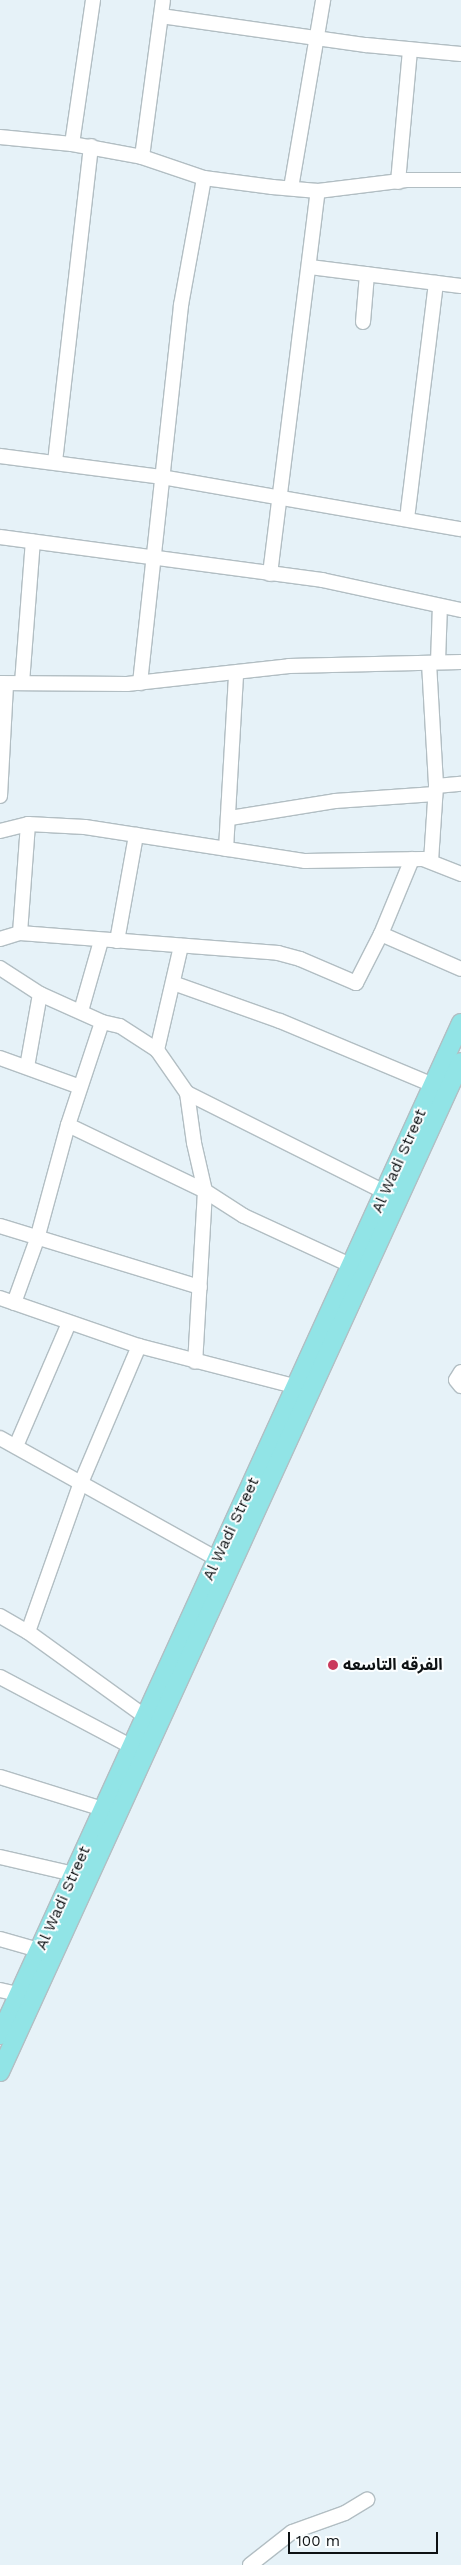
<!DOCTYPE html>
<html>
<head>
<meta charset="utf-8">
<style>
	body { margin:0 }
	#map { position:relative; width:461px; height:2565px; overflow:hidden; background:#e6f2f8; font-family:"Work Sans","Noto Sans Arabic",sans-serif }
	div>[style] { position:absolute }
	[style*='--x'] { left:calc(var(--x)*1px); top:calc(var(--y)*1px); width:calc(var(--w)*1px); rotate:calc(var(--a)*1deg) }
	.roads { filter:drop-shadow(1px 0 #b2bec3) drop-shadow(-1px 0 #b2bec3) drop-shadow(0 1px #b2bec3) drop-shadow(0 -1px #b2bec3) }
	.minor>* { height:14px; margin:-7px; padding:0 7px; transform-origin:7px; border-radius:7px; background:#fff }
	.major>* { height:18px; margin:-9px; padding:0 9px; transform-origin:9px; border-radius:9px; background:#91e4e6 }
	.dots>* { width:14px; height:14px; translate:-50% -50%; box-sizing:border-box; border:2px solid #fbfeff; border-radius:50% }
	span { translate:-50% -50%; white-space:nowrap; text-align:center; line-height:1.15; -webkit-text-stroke:4px #fbfeff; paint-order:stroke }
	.street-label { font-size:16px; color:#0d1113 }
	.poi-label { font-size:16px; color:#0d1113; font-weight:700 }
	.left { translate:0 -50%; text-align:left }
	.scale { position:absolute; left:288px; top:2532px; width:150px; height:22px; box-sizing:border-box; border:2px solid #0d1113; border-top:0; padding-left:6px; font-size:15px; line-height:18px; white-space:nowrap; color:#0d1113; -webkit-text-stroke:4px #fbfeff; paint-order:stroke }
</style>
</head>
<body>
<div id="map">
	<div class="roads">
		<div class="minor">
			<i style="--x:161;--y:16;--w:207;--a:8.1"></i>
			<i style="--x:366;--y:45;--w:95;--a:5.4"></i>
			<i style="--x:0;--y:137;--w:72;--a:5.6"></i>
			<i style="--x:72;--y:144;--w:146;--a:-81.7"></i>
			<i style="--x:72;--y:144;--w:71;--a:10.5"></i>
			<i style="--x:142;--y:157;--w:65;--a:18.7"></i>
			<i style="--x:204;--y:178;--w:69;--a:7.5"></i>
			<i style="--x:272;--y:187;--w:46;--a:5"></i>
			<i style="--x:318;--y:191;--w:91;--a:-7"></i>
			<i style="--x:408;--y:180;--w:53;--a:0"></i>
			<i style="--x:142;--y:157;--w:158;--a:-82.4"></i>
			<i style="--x:398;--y:182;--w:133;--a:-84.8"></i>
			<i style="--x:291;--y:188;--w:191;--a:-80.3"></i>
			<i style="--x:310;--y:267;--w:152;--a:7.2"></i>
			<i style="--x:363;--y:322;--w:48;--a:-85.2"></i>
			<i style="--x:0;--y:456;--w:163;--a:7.4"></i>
			<i style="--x:162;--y:477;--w:303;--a:9.9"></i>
			<i style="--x:55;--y:462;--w:318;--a:-83.5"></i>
			<i style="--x:407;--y:519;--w:238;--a:-83"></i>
			<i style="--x:0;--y:537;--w:325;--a:7.6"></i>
			<i style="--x:322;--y:580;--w:142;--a:12.2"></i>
			<i style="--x:270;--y:574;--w:386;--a:-82.9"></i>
			<i style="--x:438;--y:662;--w:56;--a:-88"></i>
			<i style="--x:429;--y:663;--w:123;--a:86.7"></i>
			<i style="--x:436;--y:786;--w:75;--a:93.8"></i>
			<i style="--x:0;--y:683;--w:127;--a:0.5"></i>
			<i style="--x:127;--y:684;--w:163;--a:-6.3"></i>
			<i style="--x:289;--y:666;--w:172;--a:-1.3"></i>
			<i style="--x:22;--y:683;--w:142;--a:-85.6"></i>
			<i style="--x:140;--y:683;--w:380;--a:-83.8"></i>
			<i style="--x:181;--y:305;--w:129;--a:-79.7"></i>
			<i style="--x:436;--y:786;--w:25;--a:-5"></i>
			<i style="--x:0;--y:796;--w:112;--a:-86.9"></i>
			<i style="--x:230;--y:818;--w:106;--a:-9.2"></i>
			<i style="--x:335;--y:801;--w:100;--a:-4"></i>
			<i style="--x:0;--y:831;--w:29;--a:-14"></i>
			<i style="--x:28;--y:824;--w:57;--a:3"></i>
			<i style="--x:85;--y:827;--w:223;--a:8.8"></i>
			<i style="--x:305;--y:861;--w:118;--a:-1"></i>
			<i style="--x:423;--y:859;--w:41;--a:21.5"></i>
			<i style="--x:226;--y:849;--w:176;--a:-86.7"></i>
			<i style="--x:20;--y:933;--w:109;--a:-85.8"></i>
			<i style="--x:381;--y:934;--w:87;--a:23.6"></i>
			<i style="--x:0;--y:939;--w:21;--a:-17"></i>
			<i style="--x:20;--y:933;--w:259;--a:4.4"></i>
			<i style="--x:278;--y:953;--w:23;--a:15"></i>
			<i style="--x:300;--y:959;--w:61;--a:23.2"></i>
			<i style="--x:356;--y:983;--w:55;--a:-63"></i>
			<i style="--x:381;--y:934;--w:81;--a:-67.5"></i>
			<i style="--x:117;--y:941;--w:108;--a:-79.8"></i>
			<i style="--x:0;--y:968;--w:48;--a:33"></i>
			<i style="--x:40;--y:994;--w:68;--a:24.3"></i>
			<i style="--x:102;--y:1022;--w:18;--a:13"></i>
			<i style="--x:120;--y:1026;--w:44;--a:33"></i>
			<i style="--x:157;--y:1050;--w:52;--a:55.1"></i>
			<i style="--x:187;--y:1093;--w:221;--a:26.6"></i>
			<i style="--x:173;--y:983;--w:114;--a:19.6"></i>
			<i style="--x:280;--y:1021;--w:166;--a:22.7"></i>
			<i style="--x:81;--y:1011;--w:73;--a:-74.1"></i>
			<i style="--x:157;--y:1050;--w:107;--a:-77"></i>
			<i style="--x:0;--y:1058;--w:85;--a:19.9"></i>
			<i style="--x:27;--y:1067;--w:74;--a:-79.9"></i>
			<i style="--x:187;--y:1093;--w:50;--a:82"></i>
			<i style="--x:194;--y:1143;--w:49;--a:77.1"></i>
			<i style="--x:205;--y:1191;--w:171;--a:93.3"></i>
			<i style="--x:68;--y:1125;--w:152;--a:25.7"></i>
			<i style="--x:205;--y:1191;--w:46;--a:32.7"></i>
			<i style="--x:244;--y:1216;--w:119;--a:24.8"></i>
			<i style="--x:0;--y:1226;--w:209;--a:17"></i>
			<i style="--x:0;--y:1298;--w:147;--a:19.1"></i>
			<i style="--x:139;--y:1346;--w:163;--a:14.5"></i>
			<i style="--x:14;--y:1303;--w:68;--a:-70.2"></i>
			<i style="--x:37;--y:1239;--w:118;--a:-74.8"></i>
			<i style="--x:68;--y:1125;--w:108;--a:-71.7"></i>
			<i style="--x:461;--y:1372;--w:9;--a:122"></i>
			<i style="--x:456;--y:1380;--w:8;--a:50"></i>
			<i style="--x:0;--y:1438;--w:248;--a:29.1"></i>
			<i style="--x:16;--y:1446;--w:134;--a:-66.7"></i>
			<i style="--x:0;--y:1616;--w:32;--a:30"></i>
			<i style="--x:28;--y:1632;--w:145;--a:35.8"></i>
			<i style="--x:28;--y:1632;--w:156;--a:-70.5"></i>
			<i style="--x:80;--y:1485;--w:151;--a:-67"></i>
			<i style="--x:0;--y:1677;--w:149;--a:27.9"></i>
			<i style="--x:0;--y:1777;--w:108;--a:17.3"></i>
			<i style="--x:0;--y:1857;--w:84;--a:13"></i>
			<i style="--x:0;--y:1939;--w:41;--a:15.8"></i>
			<i style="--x:0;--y:1990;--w:18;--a:13"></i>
			<i style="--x:250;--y:2565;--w:53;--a:-38.2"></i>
			<i style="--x:292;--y:2532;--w:56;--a:-19.7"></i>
			<i style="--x:345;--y:2513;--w:26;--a:-31"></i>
		</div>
		<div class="major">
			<i style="--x:0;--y:2035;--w:1112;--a:-65.51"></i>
			<i style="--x:0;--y:2072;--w:1110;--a:-65.47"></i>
		</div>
	</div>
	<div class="dots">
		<i style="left:333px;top:1665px;background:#ca3a5c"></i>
	</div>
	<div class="street-label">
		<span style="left:399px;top:1161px;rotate:-66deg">Al Wadi Street</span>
		<span style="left:231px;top:1529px;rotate:-65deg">Al Wadi Street</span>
		<span style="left:63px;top:1898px;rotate:-66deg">Al Wadi Street</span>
	</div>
	<div class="poi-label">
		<span class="left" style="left:343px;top:1665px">الفرقه التاسعه</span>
	</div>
	<div class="scale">100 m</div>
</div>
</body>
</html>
